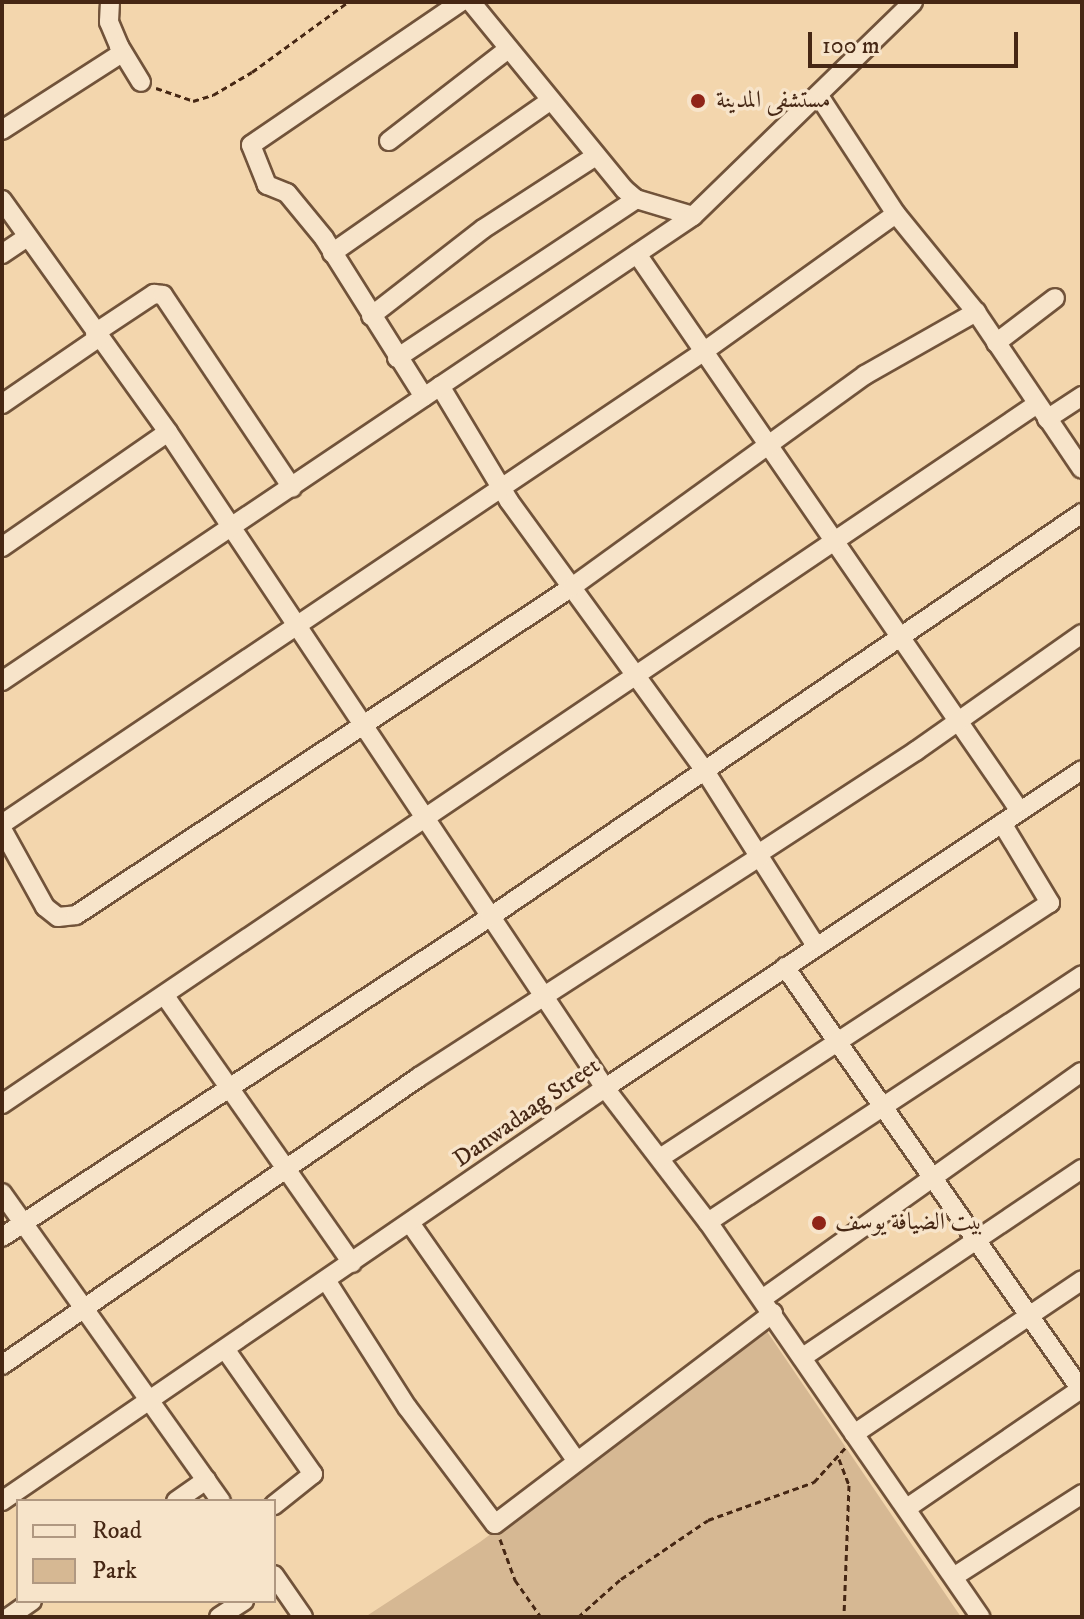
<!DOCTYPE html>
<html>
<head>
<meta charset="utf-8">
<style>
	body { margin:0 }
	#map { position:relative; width:1084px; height:1619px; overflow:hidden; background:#f3d6ad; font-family:"IM FELL DW Pica",Amiri,serif }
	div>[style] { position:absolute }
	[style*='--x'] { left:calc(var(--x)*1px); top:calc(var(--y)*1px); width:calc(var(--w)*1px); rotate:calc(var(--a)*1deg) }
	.green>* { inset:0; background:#d6b893 }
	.path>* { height:3px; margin-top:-1.5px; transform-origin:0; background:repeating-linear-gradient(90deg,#462714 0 6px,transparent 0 10px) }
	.roads { filter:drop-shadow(2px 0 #71533a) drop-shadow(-2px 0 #71533a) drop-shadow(0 2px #71533a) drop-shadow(0 -2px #71533a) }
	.minor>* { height:18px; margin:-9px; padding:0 9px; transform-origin:9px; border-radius:9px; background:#f7e4ca }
	.dots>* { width:22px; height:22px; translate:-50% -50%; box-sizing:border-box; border:4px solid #f7e4ca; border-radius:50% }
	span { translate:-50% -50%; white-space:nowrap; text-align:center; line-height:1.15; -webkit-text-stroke:7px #f7e4ca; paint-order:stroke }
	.poi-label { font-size:24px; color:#462714 }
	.left { translate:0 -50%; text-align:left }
	.street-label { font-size:24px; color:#462714 }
	.frame { position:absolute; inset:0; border:4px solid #462714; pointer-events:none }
	.legend { position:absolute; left:16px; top:1499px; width:260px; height:104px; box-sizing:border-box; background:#f7e4ca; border:2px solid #b09881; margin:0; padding:10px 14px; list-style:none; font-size:24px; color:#462714 }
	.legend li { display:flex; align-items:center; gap:16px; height:40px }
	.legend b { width:40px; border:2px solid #b09881 }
	.scale { position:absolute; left:808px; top:32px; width:210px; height:36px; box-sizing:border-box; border:4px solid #462714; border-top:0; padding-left:10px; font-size:24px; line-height:28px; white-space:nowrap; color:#462714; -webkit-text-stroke:6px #f7e4ca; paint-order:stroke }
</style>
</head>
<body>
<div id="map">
	<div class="green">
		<i style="clip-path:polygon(766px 1330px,961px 1617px,365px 1617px,480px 1542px)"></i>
	</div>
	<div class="path">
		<i style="--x:156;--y:88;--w:39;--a:19"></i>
		<i style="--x:193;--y:101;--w:21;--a:-17"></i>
		<i style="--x:213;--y:95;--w:45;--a:-30.5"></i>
		<i style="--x:252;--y:72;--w:119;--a:-36.1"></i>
		<i style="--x:839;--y:1459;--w:28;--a:69"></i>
		<i style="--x:849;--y:1485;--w:132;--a:92.2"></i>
		<i style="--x:500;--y:1539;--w:44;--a:69.9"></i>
		<i style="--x:515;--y:1580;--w:45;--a:54.9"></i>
		<i style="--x:578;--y:1617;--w:57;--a:-41.5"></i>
		<i style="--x:621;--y:1579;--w:105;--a:-34.1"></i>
		<i style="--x:708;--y:1520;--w:113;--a:-19.7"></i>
		<i style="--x:814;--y:1482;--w:47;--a:-47.6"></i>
	</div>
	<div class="roads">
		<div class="minor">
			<i style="--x:110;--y:2;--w:20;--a:93"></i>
			<i style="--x:109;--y:22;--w:26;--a:67"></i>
			<i style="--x:119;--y:46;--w:42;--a:58.6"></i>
			<i style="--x:471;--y:2;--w:242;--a:50.7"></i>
			<i style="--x:624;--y:189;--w:16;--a:40"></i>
			<i style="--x:636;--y:199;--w:59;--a:16.6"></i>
			<i style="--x:819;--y:96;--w:141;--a:56.9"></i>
			<i style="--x:896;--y:214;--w:127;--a:50.8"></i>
			<i style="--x:976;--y:312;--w:189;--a:56"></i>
			<i style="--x:2;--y:130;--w:143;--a:-32.7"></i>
			<i style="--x:389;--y:141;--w:150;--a:-37.7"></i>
			<i style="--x:2;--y:200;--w:285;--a:54.4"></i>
			<i style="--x:168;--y:432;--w:788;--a:56.33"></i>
			<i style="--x:605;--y:1088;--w:169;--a:52.5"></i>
			<i style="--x:708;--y:1222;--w:480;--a:55.4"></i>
			<i style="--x:332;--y:253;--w:267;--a:-34.9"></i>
			<i style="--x:2;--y:254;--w:30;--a:-34"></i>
			<i style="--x:637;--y:254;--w:676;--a:55.49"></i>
			<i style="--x:371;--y:316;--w:142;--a:-37.8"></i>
			<i style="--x:483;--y:229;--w:135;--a:-32.9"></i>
			<i style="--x:95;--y:333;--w:71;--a:-33.5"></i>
			<i style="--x:154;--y:294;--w:9;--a:6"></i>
			<i style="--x:163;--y:295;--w:232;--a:56.2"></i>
			<i style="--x:996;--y:343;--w:74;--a:-37.3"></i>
			<i style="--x:397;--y:358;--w:287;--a:-33.6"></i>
			<i style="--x:440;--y:386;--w:134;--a:59"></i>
			<i style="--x:509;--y:501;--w:334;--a:54"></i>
			<i style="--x:705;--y:771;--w:207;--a:57.6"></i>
			<i style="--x:424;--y:397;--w:188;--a:-122.2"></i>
			<i style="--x:324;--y:238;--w:58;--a:-129.4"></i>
			<i style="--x:287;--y:193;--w:22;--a:-158"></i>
			<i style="--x:267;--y:185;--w:43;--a:-111.8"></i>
			<i style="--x:251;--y:145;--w:254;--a:-34.3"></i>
			<i style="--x:2;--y:404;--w:116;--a:-34.5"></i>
			<i style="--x:1047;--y:419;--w:42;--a:-33.3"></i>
			<i style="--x:2;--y:547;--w:202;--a:-34.7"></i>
			<i style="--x:2;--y:681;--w:833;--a:-33.94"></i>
			<i style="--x:693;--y:216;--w:307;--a:-44.2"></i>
			<i style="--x:2;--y:824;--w:845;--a:-33.95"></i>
			<i style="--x:703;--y:352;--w:237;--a:-35.6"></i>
			<i style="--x:2;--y:829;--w:89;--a:61.1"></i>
			<i style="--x:45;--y:907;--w:16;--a:38"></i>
			<i style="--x:58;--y:917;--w:18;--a:-6"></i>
			<i style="--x:76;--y:915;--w:595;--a:-33.48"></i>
			<i style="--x:572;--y:587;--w:362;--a:-35.9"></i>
			<i style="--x:865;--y:375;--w:128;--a:-29.6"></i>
			<i style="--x:758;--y:854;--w:189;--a:-33.1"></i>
			<i style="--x:916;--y:751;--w:203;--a:-35.2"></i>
			<i style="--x:785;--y:967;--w:518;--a:54.99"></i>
			<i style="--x:165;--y:996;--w:326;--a:55"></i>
			<i style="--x:2;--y:1104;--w:1249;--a:-34.07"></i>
			<i style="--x:660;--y:1158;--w:466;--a:-33.2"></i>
			<i style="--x:1050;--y:903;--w:93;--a:-121"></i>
			<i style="--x:2;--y:1193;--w:378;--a:54.6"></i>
			<i style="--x:708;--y:1222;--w:448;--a:-33.4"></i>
			<i style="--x:410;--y:1223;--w:288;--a:55"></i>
			<i style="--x:2;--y:1237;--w:584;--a:-33.25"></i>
			<i style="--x:490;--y:917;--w:717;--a:-34.31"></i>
			<i style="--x:326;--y:1280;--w:151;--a:57.5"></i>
			<i style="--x:407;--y:1407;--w:146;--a:53.1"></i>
			<i style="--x:495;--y:1524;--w:349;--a:-37.2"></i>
			<i style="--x:762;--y:1299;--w:392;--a:-35.4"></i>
			<i style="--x:225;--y:1349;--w:153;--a:54.9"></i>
			<i style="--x:313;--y:1474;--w:50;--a:141.5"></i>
			<i style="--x:803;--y:1357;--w:336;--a:-34"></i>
			<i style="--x:2;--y:1365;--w:507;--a:-34.63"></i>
			<i style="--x:419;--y:1077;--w:406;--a:-32.9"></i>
			<i style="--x:854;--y:1434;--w:275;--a:-34"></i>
			<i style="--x:2;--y:1501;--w:731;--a:-34.41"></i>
			<i style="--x:605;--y:1088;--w:573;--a:-33.69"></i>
			<i style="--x:176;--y:1501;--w:37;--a:-35"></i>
			<i style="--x:907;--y:1508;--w:212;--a:-34.4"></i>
			<i style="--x:274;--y:1575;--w:51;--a:55.4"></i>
			<i style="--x:955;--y:1576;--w:151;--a:-32.8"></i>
			<i style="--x:9;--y:1617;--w:28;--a:-35"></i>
			<i style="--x:219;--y:1617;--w:30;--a:-33"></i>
		</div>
	</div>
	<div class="dots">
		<i style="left:698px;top:101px;background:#8f2418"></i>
		<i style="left:819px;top:1223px;background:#8f2418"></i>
	</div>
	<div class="poi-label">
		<span class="left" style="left:716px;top:101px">مستشفى المدينة</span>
		<span class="left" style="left:835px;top:1223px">بيت الضيافة يوسف</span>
	</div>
	<div class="street-label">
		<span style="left:527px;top:1113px;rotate:-35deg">Danwadaag Street</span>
	</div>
	<div class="frame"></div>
	<ul class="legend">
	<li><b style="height:10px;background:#f7e4ca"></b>Road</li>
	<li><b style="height:22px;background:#d6b893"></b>Park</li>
	</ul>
	<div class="scale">100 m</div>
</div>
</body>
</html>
